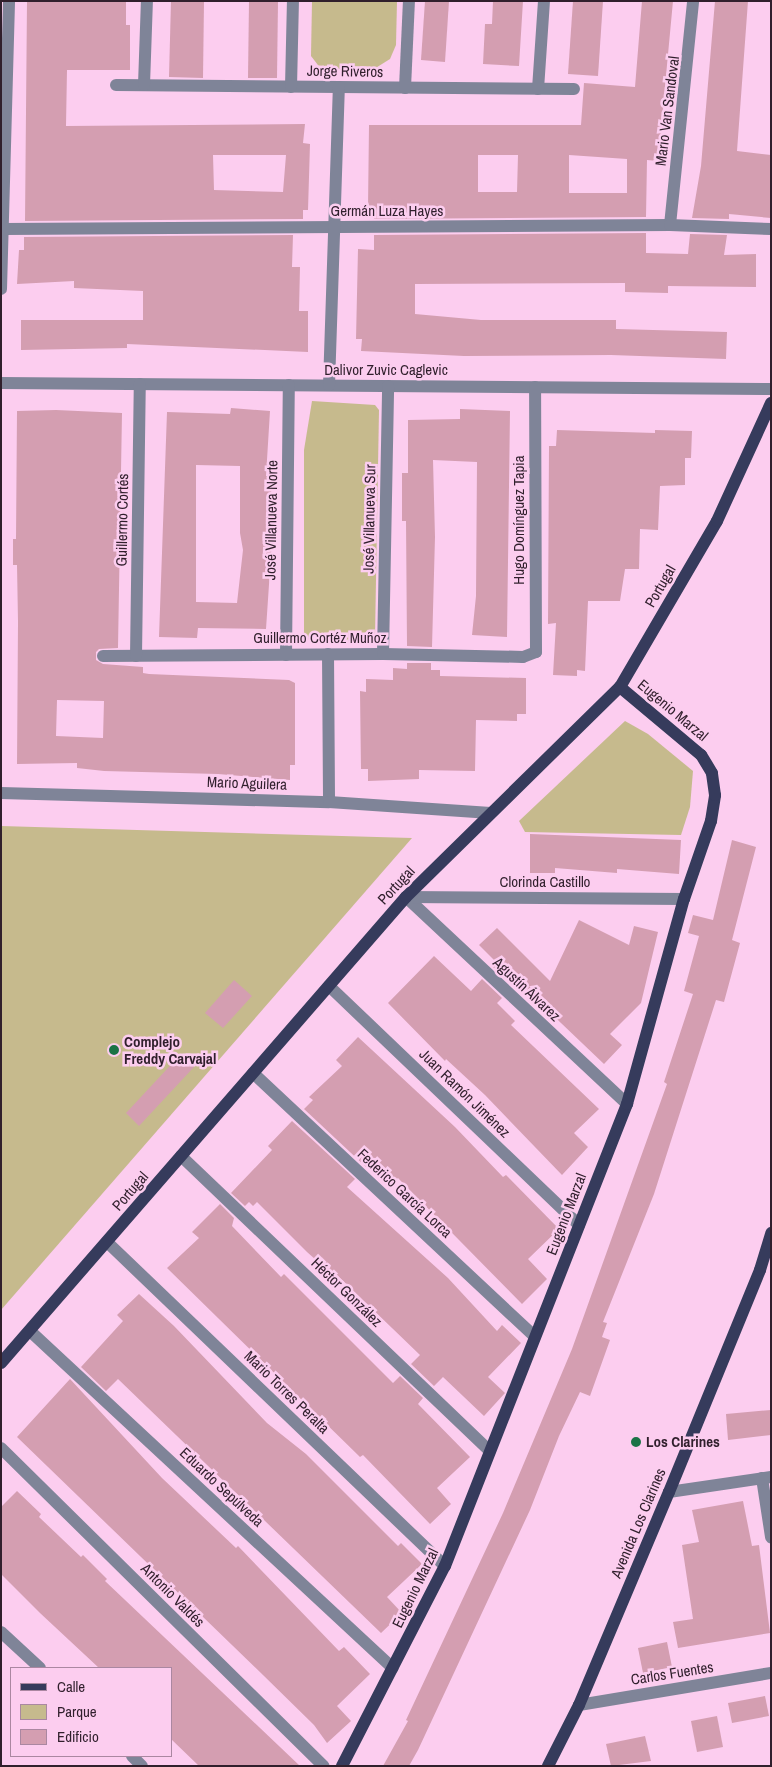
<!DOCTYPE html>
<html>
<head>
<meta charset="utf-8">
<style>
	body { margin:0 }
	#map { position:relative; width:772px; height:1767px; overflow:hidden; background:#fccdef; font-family:"Archivo Narrow",sans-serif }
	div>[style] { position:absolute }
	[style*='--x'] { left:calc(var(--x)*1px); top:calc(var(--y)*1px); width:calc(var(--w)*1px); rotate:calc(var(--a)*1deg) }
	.green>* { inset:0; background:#c6ba8d }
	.building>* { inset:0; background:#d49eb1 }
	.minor>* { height:12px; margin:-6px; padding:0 6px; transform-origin:6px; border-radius:6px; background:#7f8498 }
	.major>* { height:12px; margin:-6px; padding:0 6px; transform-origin:6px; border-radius:6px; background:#363b5c }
	.dots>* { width:14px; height:14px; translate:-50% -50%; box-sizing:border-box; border:2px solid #fccdef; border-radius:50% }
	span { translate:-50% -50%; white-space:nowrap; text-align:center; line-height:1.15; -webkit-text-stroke:5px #fccdef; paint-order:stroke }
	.street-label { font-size:15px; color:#301f2c }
	.poi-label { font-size:15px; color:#301f2c; font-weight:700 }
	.left { translate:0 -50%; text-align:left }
	.frame { position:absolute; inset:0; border:2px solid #301f2c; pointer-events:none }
	.legend { position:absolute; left:10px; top:1667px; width:162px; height:90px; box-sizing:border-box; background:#fccdef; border:1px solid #aa87a1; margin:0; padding:6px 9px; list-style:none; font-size:15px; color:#301f2c }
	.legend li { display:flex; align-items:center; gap:10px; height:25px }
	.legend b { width:25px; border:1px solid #aa87a1 }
</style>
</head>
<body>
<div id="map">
	<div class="green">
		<i style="clip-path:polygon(312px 1px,397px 1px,396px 45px,390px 59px,374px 69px,321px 69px,311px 56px)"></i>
		<i style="clip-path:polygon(312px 401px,375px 405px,379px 410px,375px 637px,368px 643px,310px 641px,304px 635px,304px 450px)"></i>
		<i style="clip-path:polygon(625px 721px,648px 734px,693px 771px,690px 807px,681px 835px,525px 832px,519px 821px)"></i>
		<i style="clip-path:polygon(1px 826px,412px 838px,1px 1310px)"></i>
	</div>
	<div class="building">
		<i style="clip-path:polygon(evenodd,27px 1px,126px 1px,126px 25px,130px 25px,130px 70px,67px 70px,66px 126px,305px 124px,303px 143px,310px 144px,308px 210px,303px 210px,303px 219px,25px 221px,27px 1px,213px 155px,286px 155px,283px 192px,214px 190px,213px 155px)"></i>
		<i style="clip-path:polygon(171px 1px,204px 1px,203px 78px,169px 77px)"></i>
		<i style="clip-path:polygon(249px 1px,278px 1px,277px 78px,248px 78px)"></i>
		<i style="clip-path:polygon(425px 1px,449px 1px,445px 62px,421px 60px)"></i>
		<i style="clip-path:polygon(493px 1px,523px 1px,519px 66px,483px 64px,485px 24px,492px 24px)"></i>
		<i style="clip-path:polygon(573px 1px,603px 1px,598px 76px,568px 74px)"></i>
		<i style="clip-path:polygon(evenodd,642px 1px,673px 1px,658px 161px,647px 160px,646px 217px,374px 219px,374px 208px,368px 207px,369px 125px,581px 125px,584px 83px,635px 87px,642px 1px,478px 155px,518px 155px,517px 192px,478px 192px,478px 155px,642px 1px,569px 155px,627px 159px,627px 193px,569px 193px,569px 155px)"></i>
		<i style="clip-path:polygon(715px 1px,748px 1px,737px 151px,771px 155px,771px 218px,729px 214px,729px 219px,692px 218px,701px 166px)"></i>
		<i style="clip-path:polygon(646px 233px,646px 253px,688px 254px,690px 234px,727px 235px,724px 255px,756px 254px,756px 287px,668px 286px,668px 293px,625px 292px,625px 283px,415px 284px,415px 314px,481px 320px,616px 320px,616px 329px,727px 332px,726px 359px,611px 355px,464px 356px,361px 351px,362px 339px,356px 339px,358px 249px,374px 250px,374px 235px)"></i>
		<i style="clip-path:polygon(293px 235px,292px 267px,300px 267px,299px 311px,308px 311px,308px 352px,127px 344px,127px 348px,21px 350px,21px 320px,143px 320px,143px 291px,74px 288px,74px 281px,17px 284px,19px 250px,24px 250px,24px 237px)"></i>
		<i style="clip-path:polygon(evenodd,231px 408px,270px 411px,266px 476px,271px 476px,272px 540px,266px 629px,198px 628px,197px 638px,159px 637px,167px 412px,230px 414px,231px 408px,196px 465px,240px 466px,240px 533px,243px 550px,237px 603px,196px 602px,196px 465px)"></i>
		<i style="clip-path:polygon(460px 409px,510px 411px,507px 637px,472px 635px,476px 596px,477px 462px,433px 460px,435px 537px,432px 647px,407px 646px,406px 521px,402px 521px,402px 473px,408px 473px,408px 420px,460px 419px)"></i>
		<i style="clip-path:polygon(evenodd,56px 410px,122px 413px,118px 648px,99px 649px,96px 652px,96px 660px,103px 664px,143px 667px,143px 673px,149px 674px,289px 680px,295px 683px,295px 765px,290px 765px,290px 780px,218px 774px,104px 771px,77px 768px,77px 763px,17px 764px,18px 622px,17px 565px,13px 565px,13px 539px,16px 539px,17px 411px,56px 410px,57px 700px,104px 701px,103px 738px,56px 736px,57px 700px)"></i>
		<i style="clip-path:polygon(557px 430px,655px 433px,655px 430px,692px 431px,691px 458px,685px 458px,685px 485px,660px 486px,658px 530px,640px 529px,639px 569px,625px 569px,620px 601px,588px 601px,585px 671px,577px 670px,577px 676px,553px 675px,556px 623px,548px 624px,549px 446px,556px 446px)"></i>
		<i style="clip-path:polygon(407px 663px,431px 663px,431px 670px,440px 670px,440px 676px,526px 678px,526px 714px,517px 714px,517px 721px,476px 720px,475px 771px,419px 770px,419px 779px,368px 781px,368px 769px,361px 769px,360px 691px,366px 692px,366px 679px,393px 680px,393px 668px,407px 669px)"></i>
		<i style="clip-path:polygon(530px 834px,681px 840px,679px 874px,617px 869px,617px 873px,555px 868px,555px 873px,530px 873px)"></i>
		<i style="clip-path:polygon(732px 840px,756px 847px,732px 940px,740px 943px,724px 1002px,716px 1000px,654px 1194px,603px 1322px,607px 1323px,602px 1337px,610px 1340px,590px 1396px,580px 1392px,559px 1436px,530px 1510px,418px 1750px,409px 1766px,383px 1766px,408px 1721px,406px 1720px,503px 1513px,572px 1349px,667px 1084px,664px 1082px,693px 994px,684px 991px,699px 936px,688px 933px,693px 915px,713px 920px)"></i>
		<i style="clip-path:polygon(579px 920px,629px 945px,634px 926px,658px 932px,641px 1003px,610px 1034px,622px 1045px,604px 1064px,518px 982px,514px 987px,493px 967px,497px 963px,479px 945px,497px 928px,550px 981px)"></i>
		<i style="clip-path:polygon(434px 956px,471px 991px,482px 979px,502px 998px,497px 1003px,515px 1021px,511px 1025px,599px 1109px,574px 1133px,588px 1147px,562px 1175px,485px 1095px,446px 1059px,445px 1061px,388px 1003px)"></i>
		<i style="clip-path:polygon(234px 980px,252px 996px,223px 1028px,205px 1013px)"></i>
		<i style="clip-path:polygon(358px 1037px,455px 1127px,503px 1177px,506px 1175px,559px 1229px,528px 1259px,547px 1279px,522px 1304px,398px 1178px,394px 1181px,373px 1160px,366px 1167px,304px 1109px,313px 1100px,309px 1097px,342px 1066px,336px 1060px)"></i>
		<i style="clip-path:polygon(181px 1054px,194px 1067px,139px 1126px,126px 1113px)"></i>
		<i style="clip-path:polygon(292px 1121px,355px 1179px,347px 1187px,448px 1278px,497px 1331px,502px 1325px,521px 1343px,488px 1377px,505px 1393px,484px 1416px,443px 1377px,434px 1386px,411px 1364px,420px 1355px,336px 1274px,334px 1276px,307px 1252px,257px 1202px,253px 1206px,249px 1202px,245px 1206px,231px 1193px,272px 1150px,268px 1146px)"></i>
		<i style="clip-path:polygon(220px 1204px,234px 1218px,232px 1226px,281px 1277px,284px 1274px,393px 1383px,400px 1376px,423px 1398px,418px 1404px,470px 1457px,437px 1488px,451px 1504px,430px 1524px,363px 1455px,360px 1457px,167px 1268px,199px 1238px,192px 1232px)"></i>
		<i style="clip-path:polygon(139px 1294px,174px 1326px,267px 1423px,306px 1454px,398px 1546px,401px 1543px,422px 1564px,387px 1597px,402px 1613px,381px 1633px,118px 1379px,106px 1391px,81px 1367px,123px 1321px,117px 1315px)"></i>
		<i style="clip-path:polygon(70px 1379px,162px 1478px,236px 1548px,238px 1546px,339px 1651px,344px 1647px,370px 1674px,337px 1706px,351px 1721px,327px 1743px,314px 1725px,263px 1675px,17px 1437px)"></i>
		<i style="clip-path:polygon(771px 1410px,771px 1435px,728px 1440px,726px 1414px)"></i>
		<i style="clip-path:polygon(17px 1491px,41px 1514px,39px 1517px,81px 1557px,83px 1555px,107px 1579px,105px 1581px,300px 1766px,199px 1766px,171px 1739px,171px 1668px,99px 1668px,40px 1613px,1px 1574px,1px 1507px)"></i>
		<i style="clip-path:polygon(743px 1501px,752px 1546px,759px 1545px,770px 1633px,678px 1648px,673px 1622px,693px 1619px,682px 1545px,699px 1542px,692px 1510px)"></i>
		<i style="clip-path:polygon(667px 1642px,672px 1667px,643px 1673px,638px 1648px)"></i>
		<i style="clip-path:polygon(765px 1696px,769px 1716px,732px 1723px,728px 1703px)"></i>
		<i style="clip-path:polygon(717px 1716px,723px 1747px,697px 1752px,691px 1721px)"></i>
		<i style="clip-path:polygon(645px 1736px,651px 1761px,611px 1766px,606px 1744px)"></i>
	</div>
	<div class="minor">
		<i style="--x:116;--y:85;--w:458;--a:0.5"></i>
		<i style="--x:144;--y:85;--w:84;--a:-88"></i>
		<i style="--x:291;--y:87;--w:86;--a:-88.7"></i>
		<i style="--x:405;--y:88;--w:87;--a:-87.4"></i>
		<i style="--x:538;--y:89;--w:88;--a:-86.1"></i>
		<i style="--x:670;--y:225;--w:225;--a:-84.1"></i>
		<i style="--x:3;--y:229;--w:667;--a:-0.34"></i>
		<i style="--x:670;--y:225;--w:101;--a:2.3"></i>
		<i style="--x:1;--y:289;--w:288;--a:-88.4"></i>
		<i style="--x:1;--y:383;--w:770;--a:0.45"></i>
		<i style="--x:329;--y:385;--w:298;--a:-88.1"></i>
		<i style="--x:328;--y:654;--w:148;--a:89.6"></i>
		<i style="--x:383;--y:654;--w:268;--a:-88.9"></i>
		<i style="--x:286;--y:655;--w:270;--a:-89.4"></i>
		<i style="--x:103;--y:656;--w:280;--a:-0.4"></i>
		<i style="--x:383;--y:654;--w:140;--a:1.2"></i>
		<i style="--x:523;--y:657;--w:14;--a:-21"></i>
		<i style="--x:536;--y:652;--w:265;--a:-90.2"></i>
		<i style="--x:136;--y:656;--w:272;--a:-89.2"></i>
		<i style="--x:1;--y:793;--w:328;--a:1.6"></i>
		<i style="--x:329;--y:802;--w:162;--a:3.9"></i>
		<i style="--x:406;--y:897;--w:303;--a:43.1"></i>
		<i style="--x:406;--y:897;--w:278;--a:0.4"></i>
		<i style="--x:329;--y:986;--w:346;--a:43.7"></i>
		<i style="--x:253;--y:1073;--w:386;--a:43.1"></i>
		<i style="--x:181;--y:1156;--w:427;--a:43.7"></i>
		<i style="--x:107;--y:1242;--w:468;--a:43.8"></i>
		<i style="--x:30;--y:1331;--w:495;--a:42.9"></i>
		<i style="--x:1;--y:1448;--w:453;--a:44.6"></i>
		<i style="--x:762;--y:1478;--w:60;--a:81.3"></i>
		<i style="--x:669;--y:1492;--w:103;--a:-8.4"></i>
		<i style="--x:1;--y:1632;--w:53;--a:42.7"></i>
		<i style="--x:579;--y:1705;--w:195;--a:-9.5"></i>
		<i style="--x:132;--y:1756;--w:14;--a:45"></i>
	</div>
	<div class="major">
		<i style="--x:1;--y:1363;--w:617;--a:-49.01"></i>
		<i style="--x:406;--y:897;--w:300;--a:-44.5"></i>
		<i style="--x:620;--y:687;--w:192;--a:-59.7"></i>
		<i style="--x:717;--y:521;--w:130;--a:-65.4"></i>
		<i style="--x:342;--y:1766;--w:225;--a:-62.8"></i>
		<i style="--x:445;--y:1566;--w:497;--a:-68.5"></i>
		<i style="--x:627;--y:1104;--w:213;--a:-74.5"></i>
		<i style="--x:684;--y:899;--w:83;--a:-70.9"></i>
		<i style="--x:711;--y:821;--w:26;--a:-81"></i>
		<i style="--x:715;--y:795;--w:22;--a:-98"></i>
		<i style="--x:712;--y:773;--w:21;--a:-121"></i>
		<i style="--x:701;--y:755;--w:106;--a:-140"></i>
		<i style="--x:548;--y:1766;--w:68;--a:-63.1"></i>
		<i style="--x:579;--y:1705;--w:231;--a:-67.1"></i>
		<i style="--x:669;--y:1492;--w:240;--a:-67.7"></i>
		<i style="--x:760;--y:1270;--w:39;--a:-73"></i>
	</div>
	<div class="dots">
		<i style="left:114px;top:1050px;background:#1b7346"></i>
		<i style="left:636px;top:1442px;background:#1b7346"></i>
	</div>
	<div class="street-label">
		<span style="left:345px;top:71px;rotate:1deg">Jorge Riveros</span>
		<span style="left:667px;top:111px;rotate:-83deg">Mario Van Sandoval</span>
		<span style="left:387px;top:211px">Germán Luza Hayes</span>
		<span style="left:386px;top:370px">Dalivor Zuvic Caglevic</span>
		<span style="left:369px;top:519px;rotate:-89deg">José Villanueva Sur</span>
		<span style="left:122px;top:520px;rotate:-89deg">Guillermo Cortés</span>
		<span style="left:271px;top:520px;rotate:-89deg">José Villanueva Norte</span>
		<span style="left:519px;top:520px;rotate:-90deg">Hugo Domínguez Tapia</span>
		<span style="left:660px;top:586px;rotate:-60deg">Portugal</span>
		<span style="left:320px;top:638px">Guillermo Cortéz Muñoz</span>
		<span style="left:673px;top:710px;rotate:40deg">Eugenio Marzal</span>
		<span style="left:247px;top:783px;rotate:2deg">Mario Aguilera</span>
		<span style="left:545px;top:882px">Clorinda Castillo</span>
		<span style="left:396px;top:885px;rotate:-47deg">Portugal</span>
		<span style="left:527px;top:989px;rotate:43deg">Agustín Álvarez</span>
		<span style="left:465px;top:1093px;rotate:44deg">Juan Ramón Jiménez</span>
		<span style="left:130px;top:1191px;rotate:-49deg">Portugal</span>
		<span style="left:405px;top:1193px;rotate:43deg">Federico García Lorca</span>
		<span style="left:566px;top:1214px;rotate:-69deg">Eugenio Marzal</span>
		<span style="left:347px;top:1292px;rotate:44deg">Héctor González</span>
		<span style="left:287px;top:1392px;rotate:44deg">Mario Torres Peralta</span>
		<span style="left:222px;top:1487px;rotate:43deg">Eduardo Sepúlveda</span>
		<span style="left:638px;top:1523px;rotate:-67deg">Avenida Los Clarines</span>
		<span style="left:415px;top:1588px;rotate:-64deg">Eugenio Marzal</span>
		<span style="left:173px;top:1595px;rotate:45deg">Antonio Valdés</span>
		<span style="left:672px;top:1673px;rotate:-9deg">Carlos Fuentes</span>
	</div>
	<div class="poi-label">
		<span class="left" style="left:124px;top:1050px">Complejo<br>Freddy Carvajal</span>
		<span class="left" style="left:646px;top:1442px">Los Clarines</span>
	</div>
	<div class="frame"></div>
	<ul class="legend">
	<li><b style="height:6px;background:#363b5c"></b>Calle</li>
	<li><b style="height:14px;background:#c6ba8d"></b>Parque</li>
	<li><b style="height:14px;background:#d49eb1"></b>Edificio</li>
	</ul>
</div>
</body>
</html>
